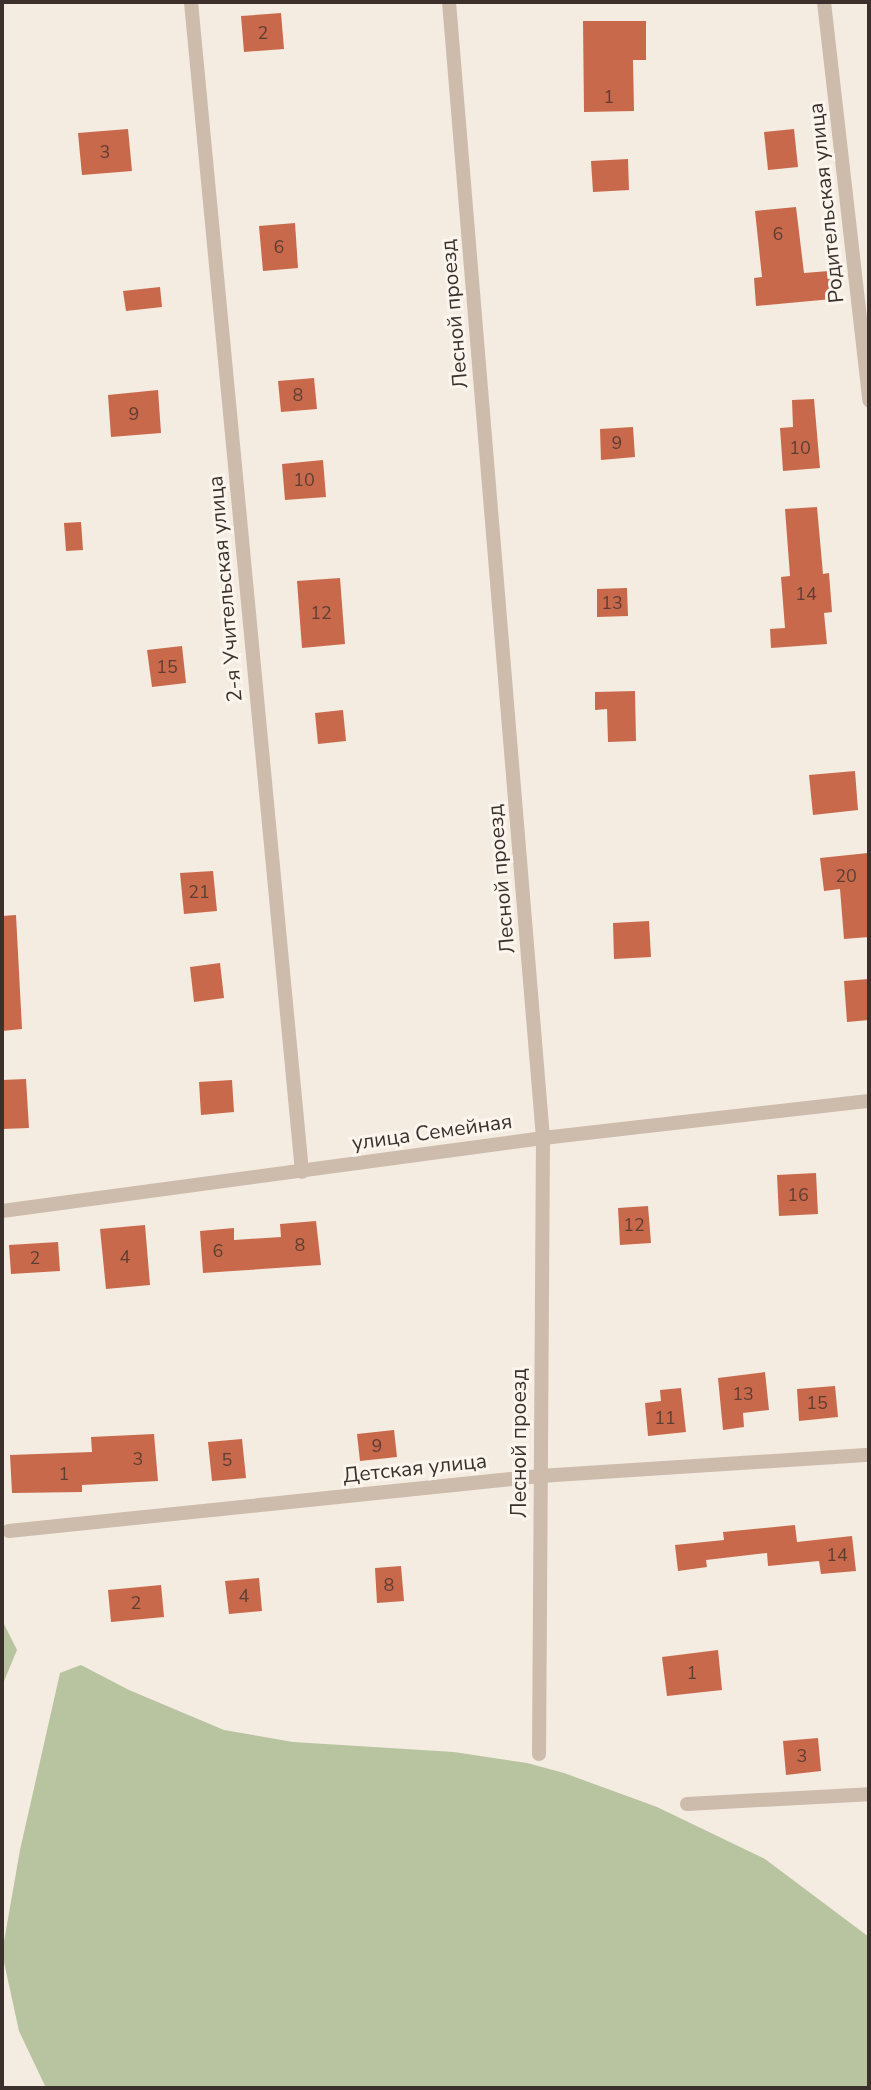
<!DOCTYPE html>
<html>
<head>
<meta charset="utf-8">
<style>
	body { margin:0 }
	#map { position:relative; width:871px; height:2090px; overflow:hidden; background:#f4ebe1; font-family:"Nunito Sans",sans-serif }
	div>[style] { position:absolute }
	[style*='--x'] { left:calc(var(--x)*1px); top:calc(var(--y)*1px); width:calc(var(--w)*1px); rotate:calc(var(--a)*1deg) }
	.green>* { inset:0; background:#b8c4a0 }
	.building>* { inset:0; background:#c8694b }
	.street>* { height:14px; margin:-7px; padding:0 7px; transform-origin:7px; border-radius:7px; background:#cdbbac }
	span { translate:-50% -50%; white-space:nowrap; text-align:center; line-height:1.15; -webkit-text-stroke:6px #fbf5ee; paint-order:stroke }
	.number-label { font-size:18px; color:#5e3e33 }
	.number-label span { -webkit-text-stroke-width:0 }
	.street-label { font-size:21px; color:#3b302b }
	.frame { position:absolute; inset:0; border:4px solid #3b302b; pointer-events:none }
</style>
</head>
<body>
<div id="map">
	<div class="green">
		<i style="clip-path:polygon(2px 1620px,17px 1650px,2px 1686px)"></i>
		<i style="clip-path:polygon(81px 1665px,129px 1690px,224px 1730px,293px 1742px,454px 1752px,527px 1763px,564px 1773px,657px 1807px,765px 1859px,869px 1937px,869px 2088px,46px 2088px,19px 2031px,2px 1953px,20px 1850px,60px 1673px)"></i>
	</div>
	<div class="building">
		<i style="clip-path:polygon(281px 13px,284px 49px,244px 52px,241px 16px)"></i>
		<i style="clip-path:polygon(583px 21px,646px 21px,646px 60px,633px 60px,634px 111px,584px 112px)"></i>
		<i style="clip-path:polygon(128px 129px,132px 171px,82px 175px,78px 133px)"></i>
		<i style="clip-path:polygon(794px 129px,798px 167px,768px 170px,764px 132px)"></i>
		<i style="clip-path:polygon(628px 159px,629px 190px,593px 192px,591px 161px)"></i>
		<i style="clip-path:polygon(796px 207px,804px 273px,829px 271px,832px 299px,756px 306px,754px 278px,762px 277px,755px 211px)"></i>
		<i style="clip-path:polygon(295px 223px,298px 268px,263px 271px,259px 226px)"></i>
		<i style="clip-path:polygon(160px 287px,162px 307px,126px 311px,123px 291px)"></i>
		<i style="clip-path:polygon(314px 378px,317px 409px,281px 412px,278px 381px)"></i>
		<i style="clip-path:polygon(158px 390px,161px 433px,111px 437px,108px 395px)"></i>
		<i style="clip-path:polygon(814px 399px,820px 468px,783px 471px,780px 428px,793px 427px,792px 400px)"></i>
		<i style="clip-path:polygon(633px 427px,635px 457px,601px 460px,600px 429px)"></i>
		<i style="clip-path:polygon(323px 460px,326px 497px,285px 500px,282px 464px)"></i>
		<i style="clip-path:polygon(817px 507px,823px 574px,829px 573px,832px 612px,824px 613px,827px 644px,771px 648px,770px 629px,785px 628px,781px 577px,790px 576px,785px 509px)"></i>
		<i style="clip-path:polygon(81px 522px,83px 550px,66px 551px,64px 523px)"></i>
		<i style="clip-path:polygon(340px 578px,345px 644px,302px 648px,297px 581px)"></i>
		<i style="clip-path:polygon(627px 588px,628px 616px,597px 617px,597px 589px)"></i>
		<i style="clip-path:polygon(182px 646px,186px 683px,152px 687px,147px 650px)"></i>
		<i style="clip-path:polygon(635px 691px,636px 741px,608px 742px,607px 709px,595px 710px,595px 692px)"></i>
		<i style="clip-path:polygon(343px 710px,346px 741px,318px 744px,315px 713px)"></i>
		<i style="clip-path:polygon(855px 771px,858px 810px,813px 815px,809px 775px)"></i>
		<i style="clip-path:polygon(868px 853px,869px 937px,844px 939px,840px 889px,824px 891px,820px 858px)"></i>
		<i style="clip-path:polygon(213px 871px,217px 911px,184px 914px,180px 873px)"></i>
		<i style="clip-path:polygon(16px 915px,22px 1029px,2px 1031px,2px 916px)"></i>
		<i style="clip-path:polygon(649px 921px,651px 957px,614px 959px,613px 923px)"></i>
		<i style="clip-path:polygon(220px 963px,224px 998px,194px 1002px,190px 967px)"></i>
		<i style="clip-path:polygon(869px 979px,869px 1020px,847px 1022px,844px 981px)"></i>
		<i style="clip-path:polygon(26px 1079px,29px 1128px,2px 1129px,2px 1080px)"></i>
		<i style="clip-path:polygon(232px 1080px,234px 1112px,201px 1115px,199px 1082px)"></i>
		<i style="clip-path:polygon(816px 1173px,818px 1214px,779px 1216px,777px 1175px)"></i>
		<i style="clip-path:polygon(648px 1206px,651px 1243px,620px 1245px,618px 1208px)"></i>
		<i style="clip-path:polygon(316px 1221px,321px 1265px,203px 1273px,200px 1231px,234px 1228px,234px 1240px,281px 1237px,280px 1224px)"></i>
		<i style="clip-path:polygon(145px 1225px,150px 1285px,106px 1289px,100px 1229px)"></i>
		<i style="clip-path:polygon(58px 1242px,60px 1271px,11px 1274px,9px 1245px)"></i>
		<i style="clip-path:polygon(765px 1372px,769px 1410px,743px 1413px,744px 1427px,723px 1430px,718px 1378px)"></i>
		<i style="clip-path:polygon(835px 1386px,838px 1417px,799px 1421px,797px 1389px)"></i>
		<i style="clip-path:polygon(681px 1388px,686px 1432px,648px 1436px,645px 1403px,661px 1401px,660px 1390px)"></i>
		<i style="clip-path:polygon(394px 1430px,397px 1457px,360px 1461px,357px 1434px)"></i>
		<i style="clip-path:polygon(154px 1434px,158px 1481px,82px 1485px,82px 1492px,12px 1493px,10px 1455px,92px 1452px,91px 1437px)"></i>
		<i style="clip-path:polygon(242px 1439px,246px 1478px,212px 1481px,208px 1442px)"></i>
		<i style="clip-path:polygon(795px 1525px,797px 1542px,852px 1536px,856px 1571px,821px 1574px,819px 1561px,768px 1566px,767px 1553px,706px 1560px,707px 1567px,678px 1571px,675px 1545px,724px 1540px,723px 1532px)"></i>
		<i style="clip-path:polygon(401px 1566px,404px 1601px,377px 1603px,375px 1568px)"></i>
		<i style="clip-path:polygon(259px 1578px,262px 1611px,229px 1614px,225px 1581px)"></i>
		<i style="clip-path:polygon(161px 1585px,164px 1617px,111px 1622px,108px 1590px)"></i>
		<i style="clip-path:polygon(718px 1650px,722px 1690px,667px 1696px,662px 1657px)"></i>
		<i style="clip-path:polygon(818px 1738px,821px 1771px,786px 1775px,783px 1741px)"></i>
	</div>
	<div class="street">
		<i style="--x:191;--y:2;--w:1175;--a:84.58"></i>
		<i style="--x:449;--y:2;--w:1140;--a:85.27"></i>
		<i style="--x:543;--y:1138;--w:616;--a:90.37"></i>
		<i style="--x:824;--y:2;--w:401;--a:83.5"></i>
		<i style="--x:2;--y:1211;--w:546;--a:-7.68"></i>
		<i style="--x:543;--y:1138;--w:328;--a:-6.5"></i>
		<i style="--x:9;--y:1531;--w:534;--a:-5.91"></i>
		<i style="--x:540;--y:1476;--w:330;--a:-3.7"></i>
		<i style="--x:687;--y:1804;--w:182;--a:-3.1"></i>
	</div>
	<div class="number-label">
		<span style="left:263px;top:33px">2</span>
		<span style="left:609px;top:97px">1</span>
		<span style="left:105px;top:152px">3</span>
		<span style="left:778px;top:234px">6</span>
		<span style="left:279px;top:247px">6</span>
		<span style="left:298px;top:395px">8</span>
		<span style="left:134px;top:414px">9</span>
		<span style="left:617px;top:443px">9</span>
		<span style="left:800px;top:448px">10</span>
		<span style="left:304px;top:480px">10</span>
		<span style="left:806px;top:594px">14</span>
		<span style="left:612px;top:603px">13</span>
		<span style="left:321px;top:613px">12</span>
		<span style="left:167px;top:667px">15</span>
		<span style="left:846px;top:876px">20</span>
		<span style="left:199px;top:892px">21</span>
		<span style="left:798px;top:1195px">16</span>
		<span style="left:634px;top:1225px">12</span>
		<span style="left:300px;top:1245px">8</span>
		<span style="left:218px;top:1251px">6</span>
		<span style="left:125px;top:1257px">4</span>
		<span style="left:35px;top:1258px">2</span>
		<span style="left:743px;top:1394px">13</span>
		<span style="left:817px;top:1403px">15</span>
		<span style="left:665px;top:1418px">11</span>
		<span style="left:377px;top:1446px">9</span>
		<span style="left:138px;top:1459px">3</span>
		<span style="left:227px;top:1460px">5</span>
		<span style="left:64px;top:1474px">1</span>
		<span style="left:837px;top:1555px">14</span>
		<span style="left:389px;top:1585px">8</span>
		<span style="left:244px;top:1596px">4</span>
		<span style="left:136px;top:1603px">2</span>
		<span style="left:692px;top:1673px">1</span>
		<span style="left:802px;top:1756px">3</span>
	</div>
	<div class="street-label">
		<span style="left:826px;top:203px;rotate:-96deg">Родительская улица</span>
		<span style="left:454px;top:314px;rotate:-95deg">Лесной проезд</span>
		<span style="left:225px;top:589px;rotate:-95deg">2-я Учительская улица</span>
		<span style="left:501px;top:879px;rotate:-95deg">Лесной проезд</span>
		<span style="left:432px;top:1132px;rotate:-8deg">улица Семейная</span>
		<span style="left:519px;top:1443px;rotate:-90deg">Лесной проезд</span>
		<span style="left:415px;top:1468px;rotate:-6deg">Детская улица</span>
	</div>
	<div class="frame"></div>
</div>
</body>
</html>
